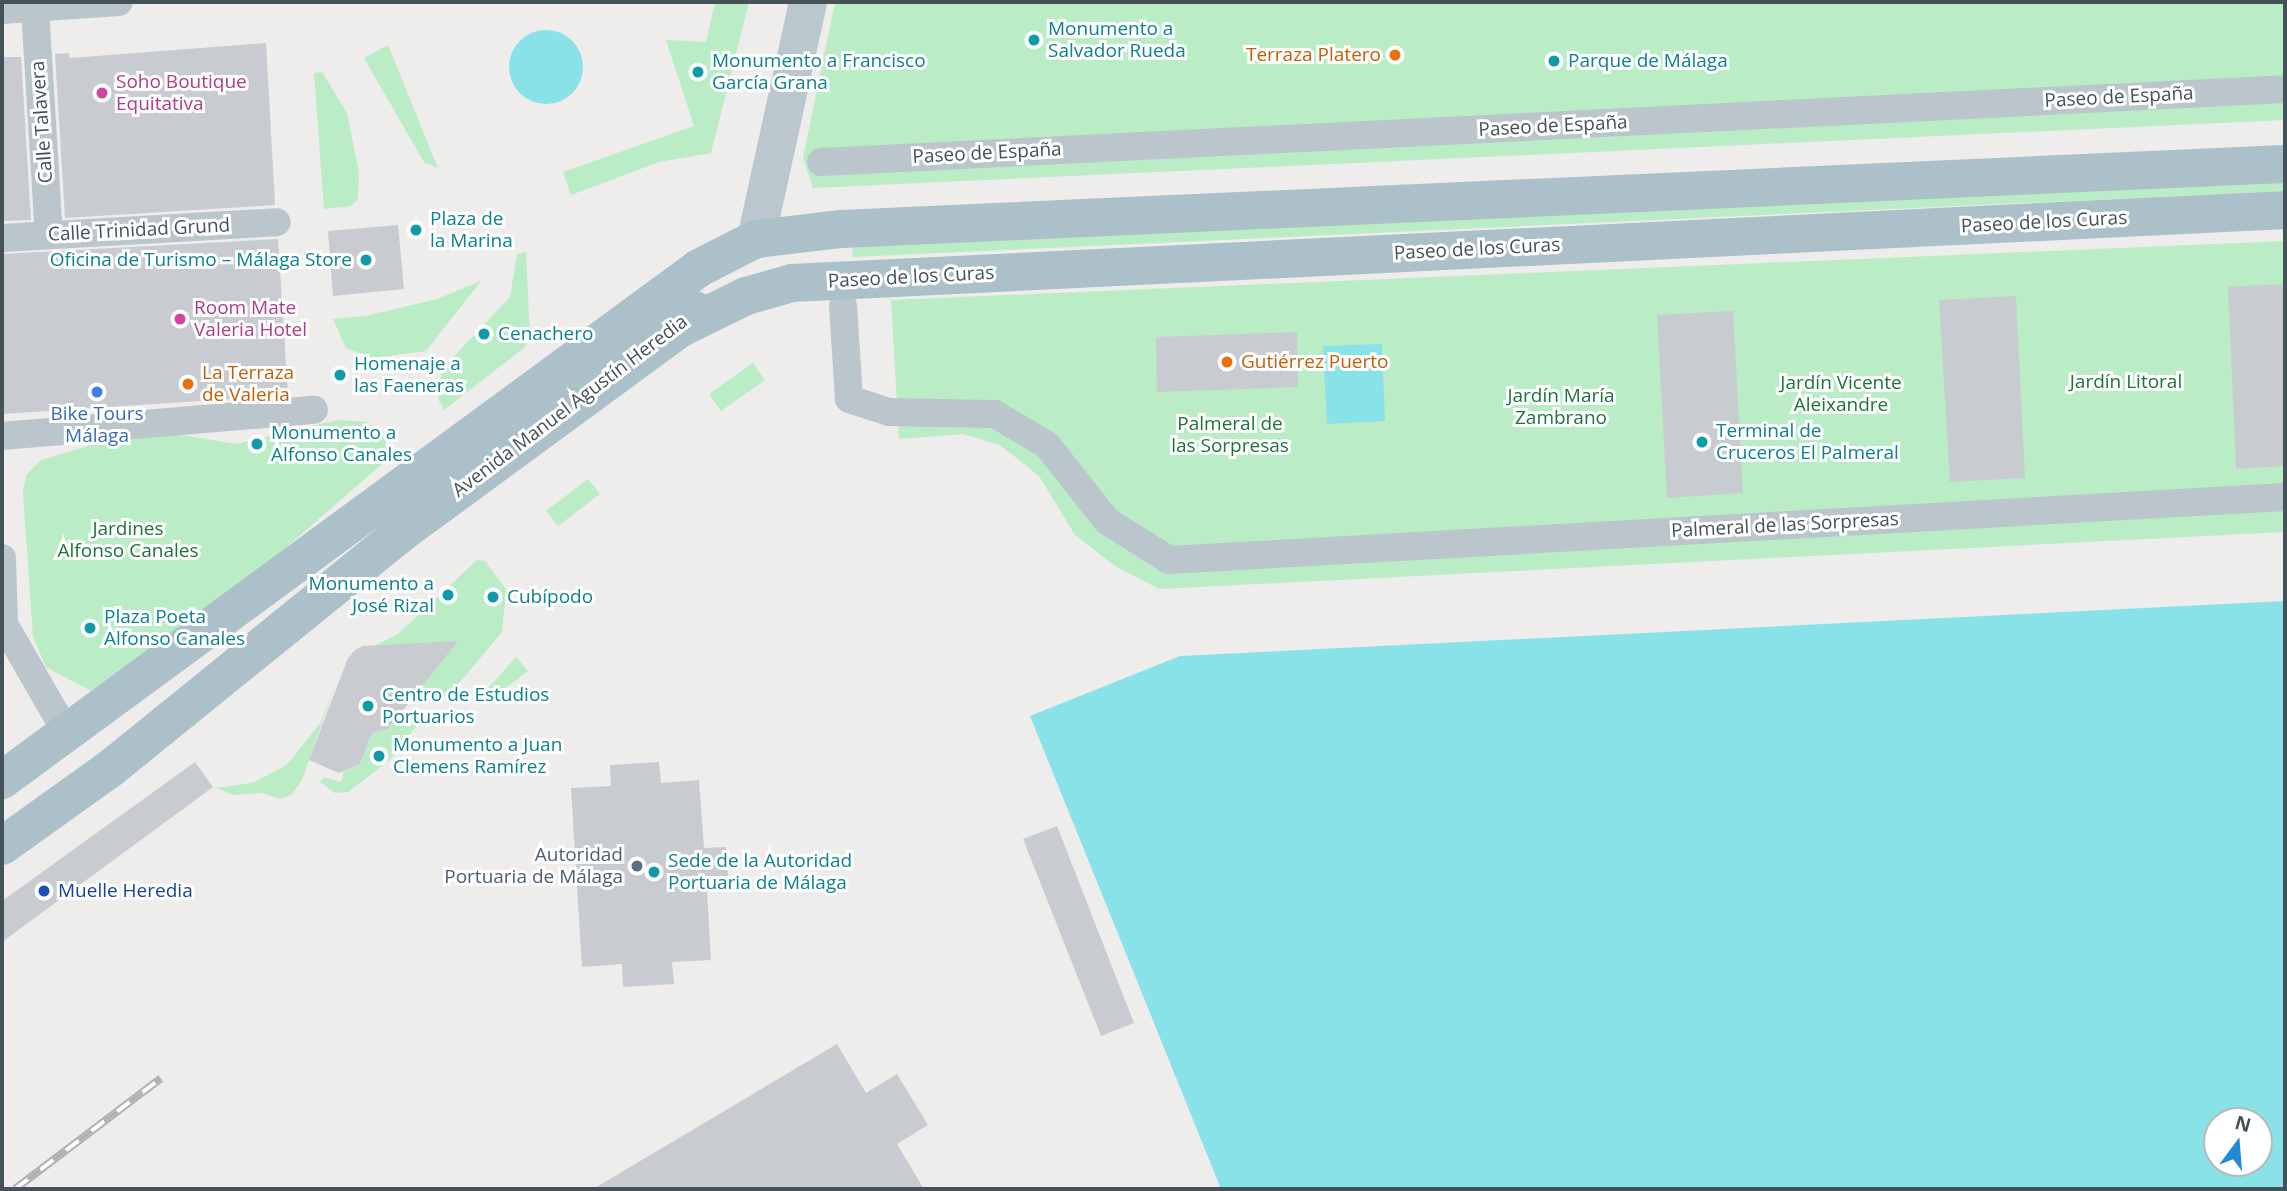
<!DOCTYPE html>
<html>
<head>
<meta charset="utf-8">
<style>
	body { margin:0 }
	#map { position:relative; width:2287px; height:1191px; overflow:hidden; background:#efecec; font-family:"Open Sans",sans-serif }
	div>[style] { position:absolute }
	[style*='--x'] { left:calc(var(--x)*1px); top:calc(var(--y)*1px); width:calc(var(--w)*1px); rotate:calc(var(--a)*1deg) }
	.green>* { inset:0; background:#baecc6 }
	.water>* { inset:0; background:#89e2e7 }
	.round { border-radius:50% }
	.building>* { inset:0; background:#c8ccd1 }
	.street>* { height:28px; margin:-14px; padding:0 14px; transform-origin:14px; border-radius:14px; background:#bac6cb }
	.secondary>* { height:38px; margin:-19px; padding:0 19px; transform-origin:19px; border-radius:19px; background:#bac7cf }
	.primary>* { height:38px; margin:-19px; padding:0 19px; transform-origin:19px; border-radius:19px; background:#acc0ca }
	.rail>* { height:8px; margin-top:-4px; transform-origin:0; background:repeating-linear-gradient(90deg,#fff 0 16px,#aeb2b6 0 32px); box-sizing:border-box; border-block:2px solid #aeb2b6 }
	.dots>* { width:19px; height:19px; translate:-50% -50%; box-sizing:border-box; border:4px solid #fff; border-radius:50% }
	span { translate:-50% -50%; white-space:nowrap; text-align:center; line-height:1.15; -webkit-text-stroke:6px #fff; paint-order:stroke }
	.culture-label { font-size:19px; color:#0d838f }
	.left { translate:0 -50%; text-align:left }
	.right { translate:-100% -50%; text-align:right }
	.food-label { font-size:19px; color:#c56008 }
	.hotel-label { font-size:19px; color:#b23c85 }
	.street-label { font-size:19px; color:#455258 }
	.park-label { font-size:19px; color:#1a753a }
	.shop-label { font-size:19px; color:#366cbe }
	.service-label { font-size:19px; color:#4e5e75 }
	.transit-label { font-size:19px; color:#164399 }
	.frame { position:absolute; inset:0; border:4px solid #455258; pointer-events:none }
	.north { position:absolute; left:2203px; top:1107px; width:70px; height:70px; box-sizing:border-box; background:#fff; border:2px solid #b5babc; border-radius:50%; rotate:16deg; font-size:19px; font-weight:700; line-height:28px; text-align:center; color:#455258 }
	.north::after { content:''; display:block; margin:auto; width:24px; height:32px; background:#1f8ad5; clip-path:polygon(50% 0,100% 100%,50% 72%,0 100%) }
</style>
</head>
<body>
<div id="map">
	<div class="green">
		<i style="clip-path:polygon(715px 2px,749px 2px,711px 153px,659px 162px,571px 195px,563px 172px,694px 126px,666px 40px,706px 42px)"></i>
		<i style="clip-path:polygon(835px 2px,2285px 2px,2285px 120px,813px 188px,803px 158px)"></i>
		<i style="clip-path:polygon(388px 45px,438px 168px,424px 162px,364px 58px)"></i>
		<i style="clip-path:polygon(322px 72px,347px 113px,359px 173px,358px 199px,351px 206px,324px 209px,314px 73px)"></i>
		<i style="clip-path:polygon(2285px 179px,2285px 191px,853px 257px,852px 246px)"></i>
		<i style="clip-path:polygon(2285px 241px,2285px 532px,1159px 589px,1115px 566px,1075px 535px,1039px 476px,1000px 445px,963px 434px,899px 439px,891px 300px)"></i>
		<i style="clip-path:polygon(526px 252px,530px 336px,525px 347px,444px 410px,438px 399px,442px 369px,510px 297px,517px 254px)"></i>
		<i style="clip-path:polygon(481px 281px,426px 351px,374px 358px,346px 348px,333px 319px,366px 316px,437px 299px)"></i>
		<i style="clip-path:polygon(753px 363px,765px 380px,721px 411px,709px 394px)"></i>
		<i style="clip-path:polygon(338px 420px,367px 422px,383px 435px,391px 456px,266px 565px,91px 691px,46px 667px,33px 637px,23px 492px,26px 475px,41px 460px,123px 436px,163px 432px,236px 444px)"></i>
		<i style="clip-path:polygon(588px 479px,600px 494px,558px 526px,546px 511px)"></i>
		<i style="clip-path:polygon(477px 560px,485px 561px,506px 589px,502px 632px,450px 694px,432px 702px,427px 690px,370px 648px,398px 634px)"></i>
		<i style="clip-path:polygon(516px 657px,528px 671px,487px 702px,482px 695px)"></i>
		<i style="clip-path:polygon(337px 681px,302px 780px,291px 795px,280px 799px,262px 793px,233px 795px,216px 788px,252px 783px,287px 765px,321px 722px)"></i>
		<i style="clip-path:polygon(400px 713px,421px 720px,390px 760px,348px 792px,335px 793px,320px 782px,324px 777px,341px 782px,344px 771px,360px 764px,372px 733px,388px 729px)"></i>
	</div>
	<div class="water">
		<i class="round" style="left:509px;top:30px;width:74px;height:74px"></i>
		<i style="clip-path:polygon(1382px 344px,1385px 421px,1327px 424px,1323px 346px)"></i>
		<i style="clip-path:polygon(evenodd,2285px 601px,2285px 1189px,1221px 1189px,1030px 716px,1180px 656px,2285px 601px,2217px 1121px,2259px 1121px,2259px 1163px,2217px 1163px,2217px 1121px)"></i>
	</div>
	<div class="building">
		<i style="clip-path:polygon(266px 43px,275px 205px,65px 218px,55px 54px,69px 53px,70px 58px)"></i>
		<i style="clip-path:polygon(2px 57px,21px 57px,31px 220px,2px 221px)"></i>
		<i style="clip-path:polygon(398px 225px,404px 289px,333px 296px,328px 231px)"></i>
		<i style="clip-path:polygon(278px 239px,288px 395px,2px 414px,2px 254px)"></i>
		<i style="clip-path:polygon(2285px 284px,2285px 466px,2236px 469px,2228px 287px)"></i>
		<i style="clip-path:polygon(2016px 296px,2025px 478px,1950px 482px,1939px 300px)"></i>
		<i style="clip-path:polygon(1733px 311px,1743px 493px,1667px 498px,1657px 315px)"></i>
		<i style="clip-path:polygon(1297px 332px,1298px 387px,1157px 392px,1156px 337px)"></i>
		<i style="clip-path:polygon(458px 641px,388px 729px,372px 733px,360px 764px,339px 773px,309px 760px,348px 658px,355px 650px,363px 646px)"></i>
		<i style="clip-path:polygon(195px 762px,213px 787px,2px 942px,2px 901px)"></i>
		<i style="clip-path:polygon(659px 762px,661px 783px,699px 780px,704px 848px,726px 847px,729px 891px,707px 892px,711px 960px,672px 962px,674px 984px,623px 987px,622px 964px,582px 967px,571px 788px,611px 786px,610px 765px)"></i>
		<i style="clip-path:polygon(1057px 826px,1134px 1023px,1101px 1036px,1023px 839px)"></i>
		<i style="clip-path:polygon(837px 1044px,866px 1093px,897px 1074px,928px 1125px,897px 1144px,924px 1189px,593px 1189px)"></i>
	</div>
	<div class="street">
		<i style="--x:35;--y:8;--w:227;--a:86.5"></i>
		<i style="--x:2;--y:10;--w:117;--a:-3.9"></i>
		<i style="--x:821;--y:162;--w:1466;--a:-2.85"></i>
		<i style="--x:2;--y:238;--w:275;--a:-3.3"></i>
		<i style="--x:843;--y:306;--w:93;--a:86.3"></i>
		<i style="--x:849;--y:399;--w:42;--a:18"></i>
		<i style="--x:889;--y:412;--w:106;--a:1.1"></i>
		<i style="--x:995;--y:414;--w:61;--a:30.8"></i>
		<i style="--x:1047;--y:445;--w:97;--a:51.7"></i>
		<i style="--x:1107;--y:521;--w:73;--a:32.2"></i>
		<i style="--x:1169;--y:560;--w:1118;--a:-3.23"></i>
		<i style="--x:2;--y:436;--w:313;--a:-4.8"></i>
		<i style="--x:2;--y:558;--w:66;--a:88.3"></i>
		<i style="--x:4;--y:624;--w:125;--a:60.1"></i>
	</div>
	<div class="secondary">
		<i style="--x:756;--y:239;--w:243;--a:-77.6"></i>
	</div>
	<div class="primary">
		<i style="--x:679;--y:329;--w:75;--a:-26.2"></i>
		<i style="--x:746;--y:296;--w:48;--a:-15.8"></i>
		<i style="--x:792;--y:283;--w:1495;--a:-2.8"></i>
		<i style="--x:2;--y:780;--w:865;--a:-36.3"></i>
		<i style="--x:699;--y:268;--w:64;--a:-27"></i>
		<i style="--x:756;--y:239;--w:86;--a:-6.7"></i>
		<i style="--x:841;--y:229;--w:1445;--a:-2.58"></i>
		<i style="--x:2;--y:846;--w:134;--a:-35.6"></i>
		<i style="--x:111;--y:768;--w:372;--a:-39"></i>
		<i style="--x:400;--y:534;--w:346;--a:-36.3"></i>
		<i style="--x:679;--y:329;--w:25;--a:-48"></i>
	</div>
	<div class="rail">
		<i style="--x:15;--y:1189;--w:183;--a:-37.2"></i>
	</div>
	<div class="dots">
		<i style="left:1034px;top:40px;background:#0f9aa8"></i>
		<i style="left:1395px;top:55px;background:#e8710a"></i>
		<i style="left:1554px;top:61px;background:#0f9aa8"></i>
		<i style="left:698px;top:72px;background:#0f9aa8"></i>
		<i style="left:102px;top:93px;background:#d1479c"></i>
		<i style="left:416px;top:230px;background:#0f9aa8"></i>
		<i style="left:366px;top:260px;background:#0f9aa8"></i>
		<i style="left:180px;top:319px;background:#d1479c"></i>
		<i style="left:484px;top:334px;background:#0f9aa8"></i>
		<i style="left:1227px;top:362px;background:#e8710a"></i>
		<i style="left:340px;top:375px;background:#0f9aa8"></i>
		<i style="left:188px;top:384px;background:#e8710a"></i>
		<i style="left:97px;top:392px;background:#3f7fe0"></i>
		<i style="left:1702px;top:442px;background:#0f9aa8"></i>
		<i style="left:257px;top:444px;background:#0f9aa8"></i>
		<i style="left:448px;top:595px;background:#0f9aa8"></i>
		<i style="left:493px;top:597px;background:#0f9aa8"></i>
		<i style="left:90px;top:628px;background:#0f9aa8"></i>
		<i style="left:368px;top:706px;background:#0f9aa8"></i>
		<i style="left:379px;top:756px;background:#0f9aa8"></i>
		<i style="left:637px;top:866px;background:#5c6f8a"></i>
		<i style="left:654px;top:872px;background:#0f9aa8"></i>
		<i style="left:44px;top:891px;background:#1a4fb4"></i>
	</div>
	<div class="culture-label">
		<span class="left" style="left:1048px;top:40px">Monumento a<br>Salvador Rueda</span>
		<span class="left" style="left:712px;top:72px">Monumento a Francisco<br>García Grana</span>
		<span class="left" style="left:1568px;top:61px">Parque de Málaga</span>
		<span class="left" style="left:430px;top:230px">Plaza de<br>la Marina</span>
		<span class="right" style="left:352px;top:260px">Oficina de Turismo – Málaga Store</span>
		<span class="left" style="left:498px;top:334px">Cenachero</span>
		<span class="left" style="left:354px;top:375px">Homenaje a<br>las Faeneras</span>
		<span class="left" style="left:1716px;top:442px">Terminal de<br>Cruceros El Palmeral</span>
		<span class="left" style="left:271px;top:444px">Monumento a<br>Alfonso Canales</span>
		<span class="right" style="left:434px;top:595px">Monumento a<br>José Rizal</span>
		<span class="left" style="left:507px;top:597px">Cubípodo</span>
		<span class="left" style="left:104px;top:628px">Plaza Poeta<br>Alfonso Canales</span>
		<span class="left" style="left:382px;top:706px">Centro de Estudios<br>Portuarios</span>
		<span class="left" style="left:393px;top:756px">Monumento a Juan<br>Clemens Ramírez</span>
		<span class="left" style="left:668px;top:872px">Sede de la Autoridad<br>Portuaria de Málaga</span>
	</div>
	<div class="food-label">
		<span class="right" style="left:1381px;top:55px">Terraza Platero</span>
		<span class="left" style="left:1241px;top:362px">Gutiérrez Puerto</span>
		<span class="left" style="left:202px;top:384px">La Terraza<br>de Valeria</span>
	</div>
	<div class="hotel-label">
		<span class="left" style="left:116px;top:93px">Soho Boutique<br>Equitativa</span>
		<span class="left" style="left:194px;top:319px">Room Mate<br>Valeria Hotel</span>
	</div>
	<div class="street-label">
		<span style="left:2119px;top:97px;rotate:-3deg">Paseo de España</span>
		<span style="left:42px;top:122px;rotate:-94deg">Calle Talavera</span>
		<span style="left:1553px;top:126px;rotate:-3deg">Paseo de España</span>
		<span style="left:987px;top:153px;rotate:-3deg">Paseo de España</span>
		<span style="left:2044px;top:222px;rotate:-3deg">Paseo de los Curas</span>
		<span style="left:139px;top:230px;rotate:-3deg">Calle Trinidad Grund</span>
		<span style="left:1477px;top:249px;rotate:-3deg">Paseo de los Curas</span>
		<span style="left:911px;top:277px;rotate:-3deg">Paseo de los Curas</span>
		<span style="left:570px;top:406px;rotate:-37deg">Avenida Manuel Agustín Heredia</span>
		<span style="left:1785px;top:525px;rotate:-3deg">Palmeral de las Sorpresas</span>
	</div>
	<div class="park-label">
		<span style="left:2126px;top:382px">Jardín Litoral</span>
		<span style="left:1841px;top:394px">Jardín Vicente<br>Aleixandre</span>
		<span style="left:1561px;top:407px">Jardín María<br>Zambrano</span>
		<span style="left:1230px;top:435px">Palmeral de<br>las Sorpresas</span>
		<span style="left:128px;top:540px">Jardines<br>Alfonso Canales</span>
	</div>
	<div class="shop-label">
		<span style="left:97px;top:425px">Bike Tours<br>Málaga</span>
	</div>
	<div class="service-label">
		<span class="right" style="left:623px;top:866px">Autoridad<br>Portuaria de Málaga</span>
	</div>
	<div class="transit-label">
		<span class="left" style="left:58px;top:891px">Muelle Heredia</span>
	</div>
	<div class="frame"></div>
	<div class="north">N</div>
</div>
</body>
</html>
